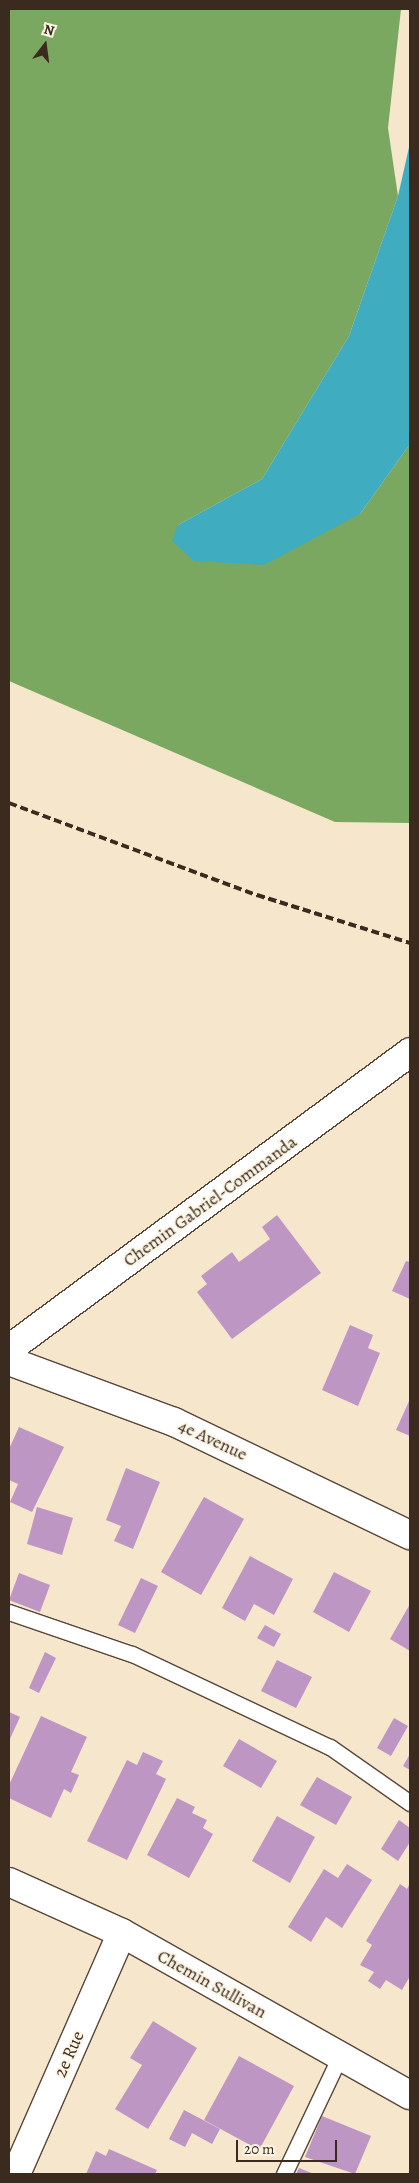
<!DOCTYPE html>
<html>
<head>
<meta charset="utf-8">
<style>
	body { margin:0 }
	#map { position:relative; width:419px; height:2183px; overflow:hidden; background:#f6e6cc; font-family:Alegreya,serif }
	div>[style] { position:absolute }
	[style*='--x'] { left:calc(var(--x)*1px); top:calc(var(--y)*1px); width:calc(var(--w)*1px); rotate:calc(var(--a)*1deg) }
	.forest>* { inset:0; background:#7ba860 }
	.water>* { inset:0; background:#40acbf }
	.building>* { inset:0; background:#bd96c4 }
	.roads { filter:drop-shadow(1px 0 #574638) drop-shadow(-1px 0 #574638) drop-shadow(0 1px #574638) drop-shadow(0 -1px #574638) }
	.service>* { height:15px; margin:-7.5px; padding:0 7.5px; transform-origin:7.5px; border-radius:7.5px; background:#fff }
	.minor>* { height:28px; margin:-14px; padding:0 14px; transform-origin:14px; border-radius:14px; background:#fff }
	.tertiary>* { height:28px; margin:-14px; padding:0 14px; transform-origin:14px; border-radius:14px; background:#fff }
	.rail>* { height:4px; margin-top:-2px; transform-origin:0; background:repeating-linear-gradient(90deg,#3b2a1e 0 8px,transparent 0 12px) }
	span { translate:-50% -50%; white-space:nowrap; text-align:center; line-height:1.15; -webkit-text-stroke:4px #fcf5e5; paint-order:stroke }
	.street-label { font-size:18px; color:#3b2a1e }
	.frame { position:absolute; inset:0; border:10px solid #3b2a1e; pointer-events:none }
	.north { position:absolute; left:20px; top:20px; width:50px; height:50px; -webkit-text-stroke:4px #fcf5e5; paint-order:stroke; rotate:15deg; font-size:14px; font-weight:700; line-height:20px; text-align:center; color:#3b2a1e }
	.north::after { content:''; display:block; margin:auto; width:18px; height:22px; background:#3b2a1e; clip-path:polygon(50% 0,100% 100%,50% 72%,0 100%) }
	.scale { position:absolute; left:236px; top:2140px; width:101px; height:22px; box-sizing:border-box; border:2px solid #3b2a1e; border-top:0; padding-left:6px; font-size:15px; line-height:18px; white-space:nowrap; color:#3b2a1e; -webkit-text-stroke:4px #fcf5e5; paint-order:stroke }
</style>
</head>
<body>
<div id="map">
	<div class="forest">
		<i style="clip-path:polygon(9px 9px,401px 9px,388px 128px,398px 196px,349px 336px,262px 479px,178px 525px,360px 514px,410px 444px,410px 823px,335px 822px,9px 681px)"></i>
	</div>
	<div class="water">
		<i style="clip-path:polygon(410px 143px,410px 444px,360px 514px,264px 565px,194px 561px,172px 541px,178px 525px,262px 479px,349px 336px,398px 196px)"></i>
	</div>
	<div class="building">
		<i style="clip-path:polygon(277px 1215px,321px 1273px,232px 1339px,197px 1292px,207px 1284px,201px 1276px,232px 1252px,239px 1262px,270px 1239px,262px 1227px)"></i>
		<i style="clip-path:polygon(406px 1261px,410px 1262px,410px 1299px,392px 1291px)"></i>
		<i style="clip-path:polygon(350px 1325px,373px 1335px,368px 1348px,380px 1353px,358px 1406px,322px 1390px)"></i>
		<i style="clip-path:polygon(410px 1399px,410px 1436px,396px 1430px)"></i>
		<i style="clip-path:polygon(19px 1427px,64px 1447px,32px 1512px,10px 1502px,18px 1484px,9px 1480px,9px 1449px)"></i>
		<i style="clip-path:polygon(126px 1468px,160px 1482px,133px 1549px,114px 1541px,121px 1526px,106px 1520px)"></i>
		<i style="clip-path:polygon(204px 1497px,244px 1519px,201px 1595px,161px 1572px)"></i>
		<i style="clip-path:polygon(37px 1507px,73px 1518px,62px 1555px,27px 1544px)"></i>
		<i style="clip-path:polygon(250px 1556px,293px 1579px,274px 1615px,254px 1604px,245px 1621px,222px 1608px)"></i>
		<i style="clip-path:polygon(334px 1572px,371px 1591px,349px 1632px,313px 1612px)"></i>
		<i style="clip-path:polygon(19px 1573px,50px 1585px,40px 1612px,9px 1600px)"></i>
		<i style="clip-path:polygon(141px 1578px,158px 1586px,135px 1633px,118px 1625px)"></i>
		<i style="clip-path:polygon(410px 1604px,410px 1651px,390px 1639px)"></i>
		<i style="clip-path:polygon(265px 1625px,281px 1634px,274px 1647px,257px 1638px)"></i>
		<i style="clip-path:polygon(45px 1652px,56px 1658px,39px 1693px,29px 1688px)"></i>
		<i style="clip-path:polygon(277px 1660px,312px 1677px,296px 1708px,261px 1691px)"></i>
		<i style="clip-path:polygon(9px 1712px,20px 1717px,9px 1741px)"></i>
		<i style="clip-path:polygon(41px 1716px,87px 1737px,71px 1772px,79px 1775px,71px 1793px,64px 1789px,51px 1818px,9px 1798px,9px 1785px)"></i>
		<i style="clip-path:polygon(394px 1718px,408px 1726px,391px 1756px,377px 1748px)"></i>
		<i style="clip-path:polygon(239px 1739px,277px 1761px,261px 1788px,223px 1766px)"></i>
		<i style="clip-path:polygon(143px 1752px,163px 1761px,156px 1774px,166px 1779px,127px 1860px,87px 1841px,127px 1760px,137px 1765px)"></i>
		<i style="clip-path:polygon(410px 1754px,410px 1770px,403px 1766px)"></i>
		<i style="clip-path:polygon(317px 1777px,352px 1797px,336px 1825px,300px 1805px)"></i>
		<i style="clip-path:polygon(177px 1798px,195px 1807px,192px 1813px,207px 1820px,203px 1828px,213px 1834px,189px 1878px,147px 1855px)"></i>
		<i style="clip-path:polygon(277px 1816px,315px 1837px,290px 1883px,252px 1861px)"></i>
		<i style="clip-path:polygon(399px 1820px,410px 1828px,410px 1842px,398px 1861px,381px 1849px)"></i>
		<i style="clip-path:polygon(347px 1864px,372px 1880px,342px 1928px,326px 1917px,311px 1942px,288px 1927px,324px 1869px,338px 1878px)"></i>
		<i style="clip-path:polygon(410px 1883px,410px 1976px,402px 1990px,386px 1980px,380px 1989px,368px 1981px,374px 1972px,360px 1965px,372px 1945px,366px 1941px,400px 1884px,407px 1889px)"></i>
		<i style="clip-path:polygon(153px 2021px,197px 2048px,148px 2129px,115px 2109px,142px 2065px,130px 2058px)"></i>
		<i style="clip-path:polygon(239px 2056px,294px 2086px,259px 2150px,204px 2120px)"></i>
		<i style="clip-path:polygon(184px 2110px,220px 2129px,212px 2144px,192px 2133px,185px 2147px,169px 2139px)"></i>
		<i style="clip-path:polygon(322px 2116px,371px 2136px,355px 2174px,305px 2157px)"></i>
		<i style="clip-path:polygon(109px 2149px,157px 2170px,155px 2174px,86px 2174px,96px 2151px,106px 2156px)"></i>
		<i style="clip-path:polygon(299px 2168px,314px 2174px,296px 2174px)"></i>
	</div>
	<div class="roads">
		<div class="service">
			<i style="--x:9;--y:1612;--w:130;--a:18.9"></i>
			<i style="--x:132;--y:1654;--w:219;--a:25.2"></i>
			<i style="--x:330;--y:1747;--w:98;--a:35"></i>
			<i style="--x:284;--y:2174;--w:131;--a:-64.6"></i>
		</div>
		<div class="minor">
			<i style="--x:9;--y:1349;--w:499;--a:-36.5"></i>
			<i style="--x:9;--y:1361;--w:176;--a:20.3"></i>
			<i style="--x:174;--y:1422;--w:262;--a:25.6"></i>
			<i style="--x:16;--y:2174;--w:263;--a:-66.3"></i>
		</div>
		<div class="tertiary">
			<i style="--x:9;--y:1882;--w:124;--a:24.3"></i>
			<i style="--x:122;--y:1933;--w:330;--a:29.4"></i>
		</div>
	</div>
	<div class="rail">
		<i style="--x:9;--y:803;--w:265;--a:20.4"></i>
		<i style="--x:257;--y:895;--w:160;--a:17.4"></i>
	</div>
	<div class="street-label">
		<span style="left:210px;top:1201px;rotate:-36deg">Chemin Gabriel-Commanda</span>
		<span style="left:213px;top:1440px;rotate:25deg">4e Avenue</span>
		<span style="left:212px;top:1984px;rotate:29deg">Chemin Sullivan</span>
		<span style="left:69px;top:2054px;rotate:-66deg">2e Rue</span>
	</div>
	<div class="frame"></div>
	<div class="north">N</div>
	<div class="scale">20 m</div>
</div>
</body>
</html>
